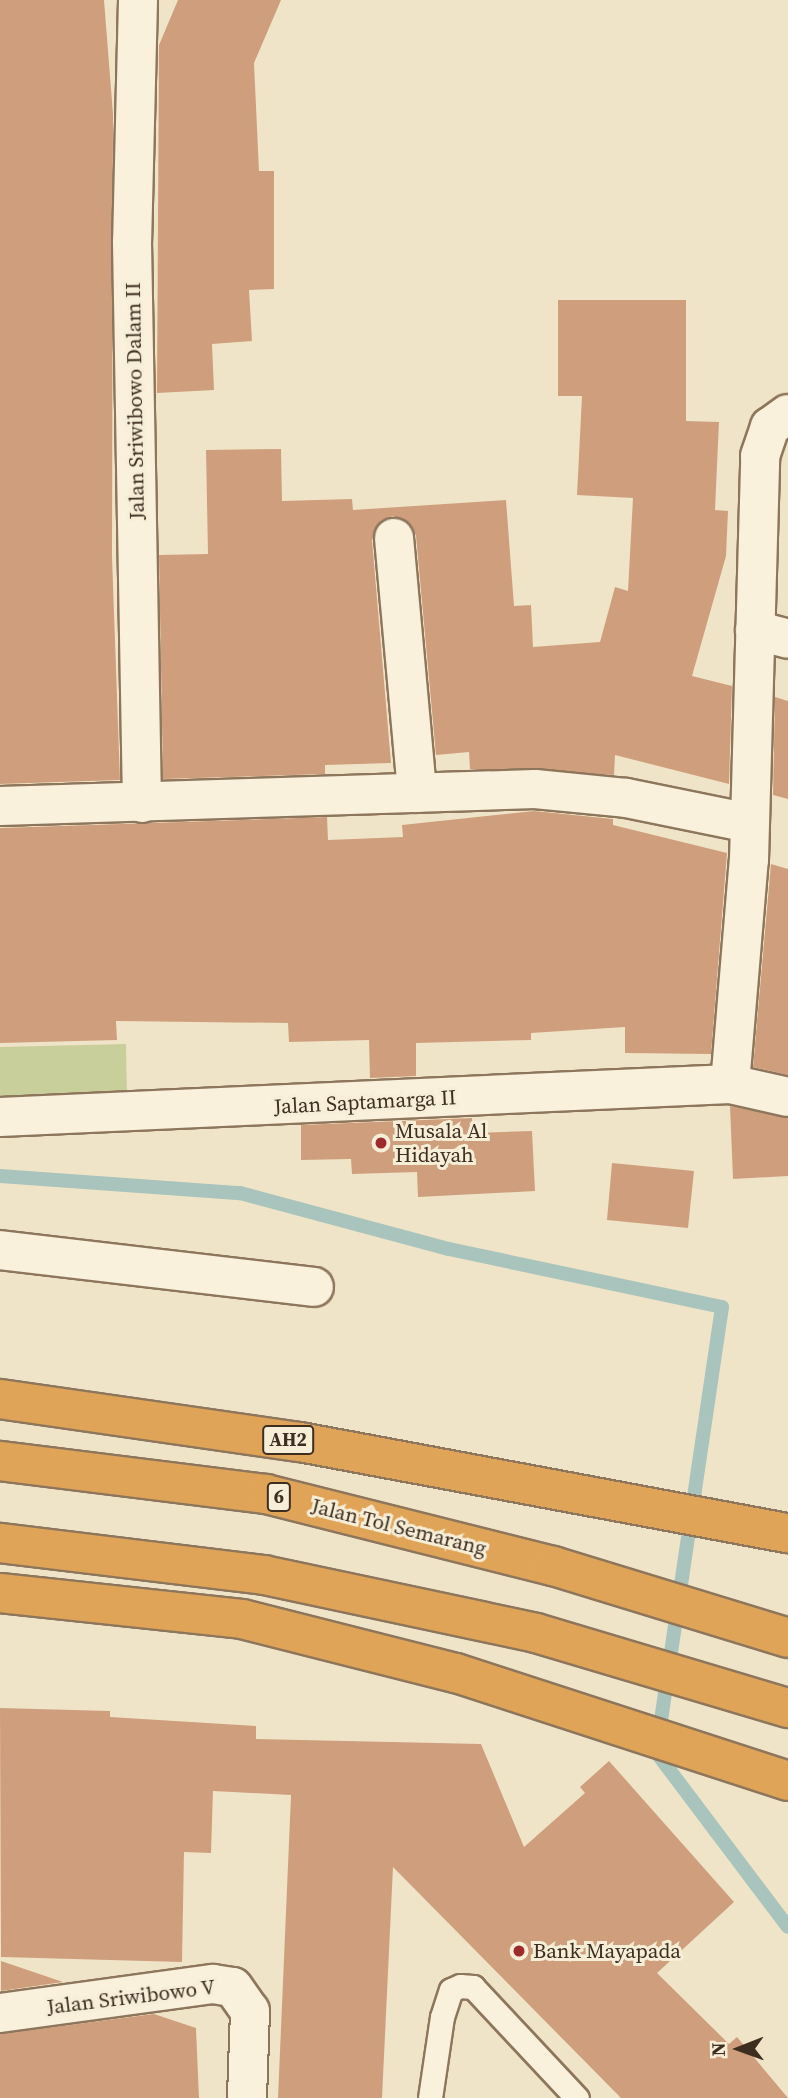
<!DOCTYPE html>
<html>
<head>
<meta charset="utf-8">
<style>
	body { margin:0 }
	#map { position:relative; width:788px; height:2098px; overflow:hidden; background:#f0e4c8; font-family:"Source Serif 4",serif }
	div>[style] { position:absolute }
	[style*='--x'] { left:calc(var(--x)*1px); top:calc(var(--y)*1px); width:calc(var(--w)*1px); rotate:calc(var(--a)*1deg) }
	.green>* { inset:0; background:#c9cf9b }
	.stream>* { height:14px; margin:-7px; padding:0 7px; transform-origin:7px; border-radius:7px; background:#a9c4bc }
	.building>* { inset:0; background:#cf9f7d }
	.roads { filter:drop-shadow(2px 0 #8d765c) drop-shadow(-2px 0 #8d765c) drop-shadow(0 2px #8d765c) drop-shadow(0 -2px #8d765c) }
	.service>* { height:23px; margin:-11.5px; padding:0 11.5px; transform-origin:11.5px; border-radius:11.5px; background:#faf1dc }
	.minor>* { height:38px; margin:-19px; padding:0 19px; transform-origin:19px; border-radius:19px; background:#faf1dc }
	.motorway>* { height:38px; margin:-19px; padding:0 19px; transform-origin:19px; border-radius:19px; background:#e0a458 }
	.dots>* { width:19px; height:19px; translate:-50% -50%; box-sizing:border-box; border:4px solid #f7eed8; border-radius:50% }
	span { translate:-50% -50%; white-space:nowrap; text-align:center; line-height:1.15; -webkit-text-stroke:6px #f7eed8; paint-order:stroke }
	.shield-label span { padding:2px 5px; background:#f7eed8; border:2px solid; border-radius:5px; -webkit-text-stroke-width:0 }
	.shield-label { font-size:19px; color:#3d2e20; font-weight:700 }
	.street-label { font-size:21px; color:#3d2e20 }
	.poi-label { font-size:21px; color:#3d2e20 }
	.left { translate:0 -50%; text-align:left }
	.north { position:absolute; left:704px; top:2014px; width:70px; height:70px; -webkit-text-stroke:5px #f7eed8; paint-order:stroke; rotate:269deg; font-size:19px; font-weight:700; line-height:28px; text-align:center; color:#3d2e20 }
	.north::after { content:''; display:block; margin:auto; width:24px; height:32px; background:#3d2e20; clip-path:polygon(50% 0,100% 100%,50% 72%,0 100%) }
</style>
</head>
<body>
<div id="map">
	<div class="green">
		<i style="clip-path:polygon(126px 1044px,127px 1097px,0 1099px,0 1047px)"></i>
	</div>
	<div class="stream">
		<i style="--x:0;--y:1176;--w:241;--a:4.1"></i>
		<i style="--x:240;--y:1193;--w:216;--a:15"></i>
		<i style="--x:449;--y:1249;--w:279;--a:12"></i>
		<i style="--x:722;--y:1307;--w:450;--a:98.4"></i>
		<i style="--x:656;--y:1752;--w:219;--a:53"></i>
	</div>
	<div class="building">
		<i style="clip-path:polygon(0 0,104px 0,113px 114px,112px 556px,120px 780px,0 784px)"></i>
		<i style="clip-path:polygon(178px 0,281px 0,254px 63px,259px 171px,274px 171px,274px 289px,249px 290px,252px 341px,212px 344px,214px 390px,157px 393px,159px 45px)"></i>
		<i style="clip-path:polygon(558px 300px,686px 300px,686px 421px,719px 422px,715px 510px,728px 511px,726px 556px,692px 676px,732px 686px,729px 784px,615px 755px,614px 775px,470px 769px,469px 752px,436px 755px,416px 536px,411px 525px,393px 516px,381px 521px,372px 540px,391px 763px,325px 765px,325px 774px,163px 779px,159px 555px,208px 554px,206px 450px,281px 449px,282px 501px,352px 499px,353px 510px,506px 500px,514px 606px,531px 605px,533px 647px,600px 642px,615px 587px,628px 591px,633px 498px,577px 495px,582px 396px,558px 396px)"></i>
		<i style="clip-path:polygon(775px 697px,788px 701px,788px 799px,773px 795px)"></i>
		<i style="clip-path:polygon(534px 811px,613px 819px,613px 825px,727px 853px,711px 1054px,625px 1053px,625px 1027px,531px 1033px,531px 1040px,416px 1043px,416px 1076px,370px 1078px,369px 1040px,289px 1042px,288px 1023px,116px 1021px,117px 1040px,0 1043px,0 828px,327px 817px,328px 840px,403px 837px,402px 825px)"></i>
		<i style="clip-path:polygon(771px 864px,788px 869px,788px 1075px,753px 1067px)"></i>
		<i style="clip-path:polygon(730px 1106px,788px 1118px,788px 1176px,733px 1179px)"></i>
		<i style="clip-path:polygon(472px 1118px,473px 1133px,532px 1131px,535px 1191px,418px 1197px,417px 1172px,352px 1174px,351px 1159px,301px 1160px,301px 1125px)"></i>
		<i style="clip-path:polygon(612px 1163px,694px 1171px,688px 1228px,607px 1220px)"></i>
		<i style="clip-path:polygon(0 1708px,110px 1711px,110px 1717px,256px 1726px,256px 1739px,481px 1744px,524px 1847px,585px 1793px,580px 1787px,609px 1761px,734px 1902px,657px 1973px,729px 2044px,737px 2037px,788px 2098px,621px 2098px,393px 1867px,382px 2098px,278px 2098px,291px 1795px,213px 1791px,211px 1853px,184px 1852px,182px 1962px,1px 1957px)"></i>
		<i style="clip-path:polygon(1px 1961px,63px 1982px,1px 1991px)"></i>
		<i style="clip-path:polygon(154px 2014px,196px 2028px,199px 2098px,0 2098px,0 2034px)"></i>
	</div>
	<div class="roads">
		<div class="service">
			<i style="--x:430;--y:2098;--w:82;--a:-81.6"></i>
			<i style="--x:442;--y:2017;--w:28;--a:-72"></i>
			<i style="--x:451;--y:1990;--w:10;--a:-24"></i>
			<i style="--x:460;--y:1986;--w:13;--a:4"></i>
			<i style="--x:473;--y:1987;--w:152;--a:46.9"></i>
		</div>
		<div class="minor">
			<i style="--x:138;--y:0;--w:242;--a:91.4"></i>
			<i style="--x:132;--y:242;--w:561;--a:88.98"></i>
			<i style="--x:394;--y:538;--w:256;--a:84.8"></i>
			<i style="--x:755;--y:630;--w:34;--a:15"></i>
			<i style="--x:0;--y:806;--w:535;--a:-1.82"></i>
			<i style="--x:535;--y:789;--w:91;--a:5.6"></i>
			<i style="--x:626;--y:798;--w:126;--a:11.5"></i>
			<i style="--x:730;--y:1084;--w:225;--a:-85.2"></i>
			<i style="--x:749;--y:860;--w:404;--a:-88.4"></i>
			<i style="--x:760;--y:456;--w:31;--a:-71"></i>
			<i style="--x:770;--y:427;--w:22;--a:-36"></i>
			<i style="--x:0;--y:1117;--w:731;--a:-2.59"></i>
			<i style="--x:730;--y:1084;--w:59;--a:12.6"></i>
			<i style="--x:0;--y:1250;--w:316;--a:6.7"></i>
			<i style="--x:0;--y:2013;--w:215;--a:-7.8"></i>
			<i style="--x:213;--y:1984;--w:20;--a:9"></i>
			<i style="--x:233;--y:1987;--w:29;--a:55"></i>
			<i style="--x:250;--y:2011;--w:87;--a:92"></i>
		</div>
		<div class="motorway">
			<i style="--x:0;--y:1399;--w:303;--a:8.2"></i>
			<i style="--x:300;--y:1442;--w:496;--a:10.6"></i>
			<i style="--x:0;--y:1461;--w:268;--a:7.1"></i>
			<i style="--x:266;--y:1494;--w:296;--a:14.1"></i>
			<i style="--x:553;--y:1566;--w:246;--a:17"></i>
			<i style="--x:0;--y:1543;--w:266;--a:6.9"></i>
			<i style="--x:264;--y:1575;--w:278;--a:12"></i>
			<i style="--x:536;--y:1633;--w:263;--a:16.6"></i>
			<i style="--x:0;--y:1593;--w:243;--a:6.1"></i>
			<i style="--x:242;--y:1619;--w:221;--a:14.2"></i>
			<i style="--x:456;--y:1673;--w:349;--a:18"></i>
		</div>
	</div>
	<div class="dots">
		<i style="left:381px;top:1143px;background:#9e2a2b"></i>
		<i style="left:519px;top:1951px;background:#9e2a2b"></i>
	</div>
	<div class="shield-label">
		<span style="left:288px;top:1440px">AH2</span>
		<span style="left:279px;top:1497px">6</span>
	</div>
	<div class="street-label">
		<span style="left:135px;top:401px;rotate:-91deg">Jalan Sriwibowo Dalam II</span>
		<span style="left:365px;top:1102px;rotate:-3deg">Jalan Saptamarga II</span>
		<span style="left:399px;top:1527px;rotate:14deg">Jalan Tol Semarang</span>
		<span style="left:131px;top:1997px;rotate:-7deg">Jalan Sriwibowo V</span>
	</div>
	<div class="poi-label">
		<span class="left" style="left:395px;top:1143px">Musala Al<br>Hidayah</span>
		<span class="left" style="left:533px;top:1951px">Bank Mayapada</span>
	</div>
	<div class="north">N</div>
</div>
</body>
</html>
